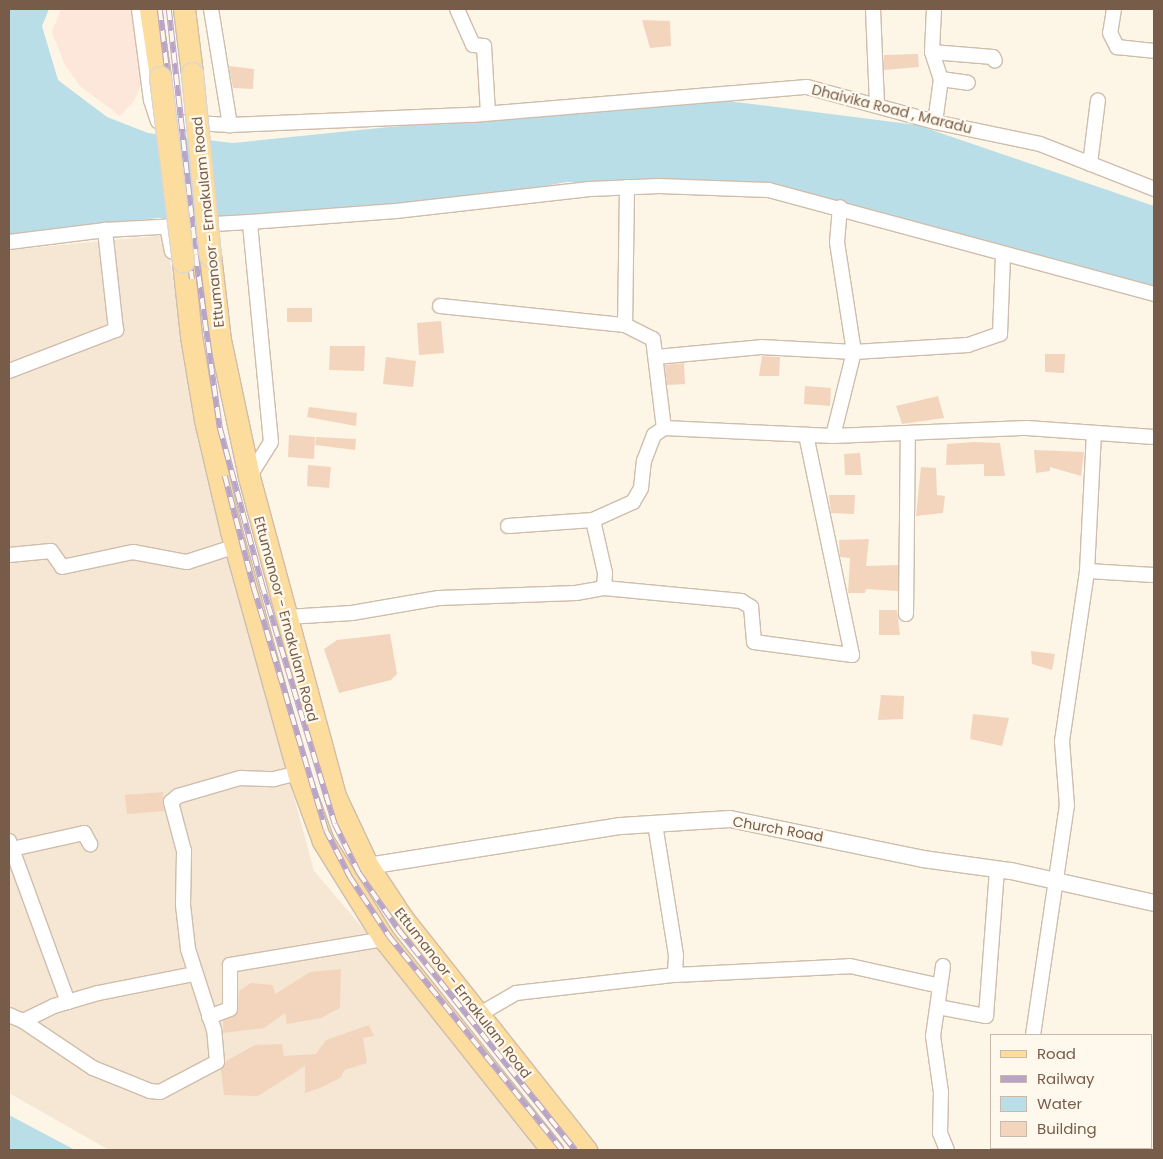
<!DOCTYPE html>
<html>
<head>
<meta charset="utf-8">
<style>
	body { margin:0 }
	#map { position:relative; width:1163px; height:1159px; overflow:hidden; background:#fdf5e6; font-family:Poppins,sans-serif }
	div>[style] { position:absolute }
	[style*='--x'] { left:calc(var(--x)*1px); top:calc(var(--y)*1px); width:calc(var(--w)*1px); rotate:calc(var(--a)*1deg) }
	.residential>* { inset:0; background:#f5e7d4 }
	.commercial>* { inset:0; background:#fde6da }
	.water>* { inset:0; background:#badee7 }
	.building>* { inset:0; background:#f3d5bd }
	.roads { filter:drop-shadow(1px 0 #cfbdac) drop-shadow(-1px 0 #cfbdac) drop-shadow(0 1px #cfbdac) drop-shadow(0 -1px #cfbdac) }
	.minor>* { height:14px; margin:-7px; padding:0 7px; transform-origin:7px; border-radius:7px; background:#fff }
	.tertiary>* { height:16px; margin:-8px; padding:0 8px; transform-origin:8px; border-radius:8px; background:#fff }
	.primary>* { height:21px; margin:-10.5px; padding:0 10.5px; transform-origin:10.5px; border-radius:10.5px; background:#fcdd9e }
	.rail>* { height:5.5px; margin-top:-2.75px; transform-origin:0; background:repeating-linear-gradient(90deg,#fff9ed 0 11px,#b8a4c7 0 22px); box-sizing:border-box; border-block:1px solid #b8a4c7 }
	.bridges { filter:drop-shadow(1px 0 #dcd5d0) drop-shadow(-1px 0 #dcd5d0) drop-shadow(0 1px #dcd5d0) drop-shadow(0 -1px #dcd5d0) }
	.primary-bridge>* { height:21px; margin:-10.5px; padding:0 10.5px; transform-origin:10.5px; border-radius:10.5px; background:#fcdd9e }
	span { translate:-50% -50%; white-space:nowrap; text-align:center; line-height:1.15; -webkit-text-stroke:4.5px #fff9ed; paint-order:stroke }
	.street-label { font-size:14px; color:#775c4a }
	.frame { position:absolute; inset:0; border:10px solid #775c4a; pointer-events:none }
	.legend { position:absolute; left:990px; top:1034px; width:162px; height:115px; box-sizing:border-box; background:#fff9ed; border:1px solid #c9baac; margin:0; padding:6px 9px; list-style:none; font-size:15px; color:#775c4a }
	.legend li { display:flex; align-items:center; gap:10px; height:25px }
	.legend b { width:25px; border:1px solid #c9baac }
</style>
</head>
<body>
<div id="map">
	<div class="residential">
		<i style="clip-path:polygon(166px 235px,198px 442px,314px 871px,553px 1150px,109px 1150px,9px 1093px,9px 250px)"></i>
	</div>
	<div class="commercial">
		<i style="clip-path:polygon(61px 9px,135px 9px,145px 76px,134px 101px,120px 116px,80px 86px,65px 65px,52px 32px)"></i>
	</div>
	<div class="water">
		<i style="clip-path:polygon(9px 9px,49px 9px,42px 26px,58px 80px,107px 117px,148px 133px,233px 143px,478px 118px,720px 100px,917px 125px,1154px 206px,1154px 286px,772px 184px,567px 182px,472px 199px,239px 218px,158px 218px,9px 235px)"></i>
		<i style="clip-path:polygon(9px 1115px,75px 1150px,9px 1150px)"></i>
	</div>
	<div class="building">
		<i style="clip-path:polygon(642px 20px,670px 21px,671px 46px,650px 48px)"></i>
		<i style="clip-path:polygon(918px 54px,919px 67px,884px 70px,884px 55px)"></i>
		<i style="clip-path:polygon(229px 66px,254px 69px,253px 89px,233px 88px)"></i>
		<i style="clip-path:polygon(287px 308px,312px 308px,312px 322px,287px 322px)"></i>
		<i style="clip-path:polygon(441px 321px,444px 353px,419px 355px,417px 323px)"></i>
		<i style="clip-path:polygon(330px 346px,365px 346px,364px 371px,329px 370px)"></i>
		<i style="clip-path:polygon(1045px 354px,1065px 354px,1064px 373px,1045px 372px)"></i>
		<i style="clip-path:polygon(762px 356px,780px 357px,779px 376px,759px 376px)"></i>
		<i style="clip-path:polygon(386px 357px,416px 361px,413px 387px,383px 384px)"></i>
		<i style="clip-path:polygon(684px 363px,685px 384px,667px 385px,665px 365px)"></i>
		<i style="clip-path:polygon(805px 386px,831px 388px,830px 406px,804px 404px)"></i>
		<i style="clip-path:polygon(938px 396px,944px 418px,902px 424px,896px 406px)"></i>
		<i style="clip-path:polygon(309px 407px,357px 413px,356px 426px,307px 417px)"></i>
		<i style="clip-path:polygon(289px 435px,315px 437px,314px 459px,288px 457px)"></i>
		<i style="clip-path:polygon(316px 437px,356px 439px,355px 450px,315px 445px)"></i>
		<i style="clip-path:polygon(974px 442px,1000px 443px,1005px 476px,984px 476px,984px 464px,946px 465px,947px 444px)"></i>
		<i style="clip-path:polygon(1034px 450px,1084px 452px,1081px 476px,1050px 467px,1050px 471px,1036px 473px)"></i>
		<i style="clip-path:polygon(860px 453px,862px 475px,845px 475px,844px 454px)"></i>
		<i style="clip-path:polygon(308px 465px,331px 467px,329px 488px,307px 486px)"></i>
		<i style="clip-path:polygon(921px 467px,936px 468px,937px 495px,945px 496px,943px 513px,916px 516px)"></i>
		<i style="clip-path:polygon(829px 495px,855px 495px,854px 514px,831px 513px)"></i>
		<i style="clip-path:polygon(869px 539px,866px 566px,898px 565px,898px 591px,866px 589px,865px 593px,848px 593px,850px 558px,840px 557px,839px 540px)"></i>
		<i style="clip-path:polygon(879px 610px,897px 610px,900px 635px,879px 635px)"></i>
		<i style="clip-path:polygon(390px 634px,397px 674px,391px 680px,339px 693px,324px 649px,337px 640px)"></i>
		<i style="clip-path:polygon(1031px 651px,1055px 654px,1052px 670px,1032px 664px)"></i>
		<i style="clip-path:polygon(881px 695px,904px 696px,903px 719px,878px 720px)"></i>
		<i style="clip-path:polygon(973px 714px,1009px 718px,1002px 746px,970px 739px)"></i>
		<i style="clip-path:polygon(163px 792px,164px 811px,127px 814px,125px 795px)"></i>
		<i style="clip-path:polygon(341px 969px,340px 1008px,321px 1018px,287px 1024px,285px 1013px,264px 1028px,223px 1033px,223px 1021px,237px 1013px,239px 991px,251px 983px,273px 985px,275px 994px,310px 972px)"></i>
		<i style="clip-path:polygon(369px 1025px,374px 1036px,363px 1038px,367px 1063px,345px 1070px,340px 1078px,320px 1088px,305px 1093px,305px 1066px,258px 1096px,224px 1095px,221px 1070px,226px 1061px,255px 1045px,282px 1044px,284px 1056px,316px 1054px,326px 1040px)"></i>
	</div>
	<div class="roads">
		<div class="minor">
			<i style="--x:139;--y:9;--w:92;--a:82.5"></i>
			<i style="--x:151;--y:100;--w:22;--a:72"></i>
			<i style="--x:158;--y:121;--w:72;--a:3.2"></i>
			<i style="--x:211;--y:9;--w:118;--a:80.7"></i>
			<i style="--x:230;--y:125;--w:242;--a:-2.4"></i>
			<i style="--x:472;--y:115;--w:336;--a:-4.8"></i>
			<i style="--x:807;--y:87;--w:133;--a:15.3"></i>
			<i style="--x:935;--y:122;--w:107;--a:11.8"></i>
			<i style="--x:1040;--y:144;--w:123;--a:21.5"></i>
			<i style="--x:457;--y:9;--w:39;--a:66"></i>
			<i style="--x:473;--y:45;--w:11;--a:5"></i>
			<i style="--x:484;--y:46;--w:67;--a:86.6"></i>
			<i style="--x:873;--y:9;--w:97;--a:87.6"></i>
			<i style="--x:934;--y:9;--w:43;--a:92.7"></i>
			<i style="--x:932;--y:52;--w:28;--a:72"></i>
			<i style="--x:941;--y:79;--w:43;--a:97.9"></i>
			<i style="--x:1114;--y:9;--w:24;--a:99"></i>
			<i style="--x:1110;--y:33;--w:16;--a:63"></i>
			<i style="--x:1117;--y:47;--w:37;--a:6"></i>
			<i style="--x:932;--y:52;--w:61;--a:4.7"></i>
			<i style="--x:993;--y:57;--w:4;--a:63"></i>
			<i style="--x:941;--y:79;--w:27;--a:8"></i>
			<i style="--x:1090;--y:164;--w:64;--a:-82.9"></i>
			<i style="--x:627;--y:187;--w:138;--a:90.8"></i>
			<i style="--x:625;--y:325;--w:31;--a:27"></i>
			<i style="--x:653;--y:339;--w:90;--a:83"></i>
			<i style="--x:167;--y:226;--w:26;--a:79"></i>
			<i style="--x:9;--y:242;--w:97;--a:-7.1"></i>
			<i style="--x:105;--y:230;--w:145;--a:-3.2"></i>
			<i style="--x:440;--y:306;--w:186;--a:5.9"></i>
			<i style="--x:656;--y:357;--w:105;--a:-5.4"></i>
			<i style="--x:761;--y:347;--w:93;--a:3.1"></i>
			<i style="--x:854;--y:352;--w:114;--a:-3.5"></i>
			<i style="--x:968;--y:345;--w:34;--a:-19"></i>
			<i style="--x:1000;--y:334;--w:79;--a:-87.8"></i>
			<i style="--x:9;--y:371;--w:115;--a:-21"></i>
			<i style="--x:116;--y:330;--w:101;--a:-96.3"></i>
			<i style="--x:833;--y:436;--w:87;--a:-76"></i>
			<i style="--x:854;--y:352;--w:111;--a:-98.8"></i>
			<i style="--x:837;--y:242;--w:35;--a:-85"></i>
			<i style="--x:249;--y:477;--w:41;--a:-57.8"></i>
			<i style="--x:271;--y:442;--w:221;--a:-95.5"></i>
			<i style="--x:250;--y:222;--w:146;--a:-4.3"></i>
			<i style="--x:396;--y:211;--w:195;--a:-6.5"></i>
			<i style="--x:590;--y:189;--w:69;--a:-2.5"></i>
			<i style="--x:659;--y:186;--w:110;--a:2.1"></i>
			<i style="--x:769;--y:190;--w:399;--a:15.1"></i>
			<i style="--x:508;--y:526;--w:85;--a:-4"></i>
			<i style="--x:9;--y:555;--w:42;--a:-5.4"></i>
			<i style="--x:51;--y:551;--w:19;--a:55"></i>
			<i style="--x:62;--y:567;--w:73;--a:-11.9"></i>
			<i style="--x:133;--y:552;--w:55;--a:10.5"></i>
			<i style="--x:187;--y:562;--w:52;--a:-18.1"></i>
			<i style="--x:1087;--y:571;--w:67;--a:3.4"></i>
			<i style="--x:604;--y:588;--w:138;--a:5.4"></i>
			<i style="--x:741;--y:601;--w:12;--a:31"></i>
			<i style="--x:751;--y:607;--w:35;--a:85"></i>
			<i style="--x:754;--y:642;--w:99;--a:7.6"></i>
			<i style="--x:852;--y:655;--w:225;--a:-101.8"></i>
			<i style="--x:906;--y:614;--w:180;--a:-89.4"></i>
			<i style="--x:287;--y:617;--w:65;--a:-3.5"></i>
			<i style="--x:352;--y:613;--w:88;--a:-9.8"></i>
			<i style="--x:439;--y:598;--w:137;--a:-2.1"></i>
			<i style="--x:576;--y:593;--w:28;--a:-10"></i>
			<i style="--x:604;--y:588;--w:15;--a:-86"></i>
			<i style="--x:605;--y:573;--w:54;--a:-102.8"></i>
			<i style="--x:593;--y:520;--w:44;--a:-24.2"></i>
			<i style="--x:633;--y:502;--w:16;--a:-60"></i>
			<i style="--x:641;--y:488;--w:27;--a:-84"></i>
			<i style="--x:644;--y:461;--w:28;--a:-69"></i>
			<i style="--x:654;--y:435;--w:12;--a:-35"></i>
			<i style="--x:664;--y:428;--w:169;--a:2.7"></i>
			<i style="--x:833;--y:436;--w:194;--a:-2.4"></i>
			<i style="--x:1027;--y:428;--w:127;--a:4.1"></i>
			<i style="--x:655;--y:824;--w:133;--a:80.9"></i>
			<i style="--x:676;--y:955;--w:20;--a:93"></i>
			<i style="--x:9;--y:841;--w:9;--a:69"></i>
			<i style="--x:12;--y:849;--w:74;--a:-12.5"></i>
			<i style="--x:84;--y:833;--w:13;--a:61"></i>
			<i style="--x:12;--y:849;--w:163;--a:69.9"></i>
			<i style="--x:943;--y:966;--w:71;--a:98.1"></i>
			<i style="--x:933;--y:1036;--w:57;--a:81.9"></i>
			<i style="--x:941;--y:1092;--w:41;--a:91.4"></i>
			<i style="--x:940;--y:1133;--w:18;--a:68"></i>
			<i style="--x:194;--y:974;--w:98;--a:168.8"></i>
			<i style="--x:98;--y:993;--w:46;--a:163.5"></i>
			<i style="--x:54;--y:1006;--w:34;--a:154"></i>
			<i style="--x:23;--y:1021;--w:84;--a:33.9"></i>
			<i style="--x:93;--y:1068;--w:61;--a:22"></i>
			<i style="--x:150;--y:1091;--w:10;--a:6"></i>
			<i style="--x:160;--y:1092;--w:64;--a:-27.8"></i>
			<i style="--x:217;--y:1062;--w:32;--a:-95"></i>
			<i style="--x:214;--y:1030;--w:85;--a:-107.8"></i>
			<i style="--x:188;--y:949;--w:44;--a:-96.5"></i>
			<i style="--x:183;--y:905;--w:54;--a:-88.9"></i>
			<i style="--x:184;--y:851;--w:51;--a:-104.9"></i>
			<i style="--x:171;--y:802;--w:9;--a:-41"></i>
			<i style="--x:178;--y:796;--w:65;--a:-16.2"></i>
			<i style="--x:240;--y:778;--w:34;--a:2"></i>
			<i style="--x:274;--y:779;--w:25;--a:-14"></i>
			<i style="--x:938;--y:1007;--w:49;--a:10.6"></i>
			<i style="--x:986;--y:1016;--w:147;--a:-85.7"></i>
			<i style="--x:9;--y:1015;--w:15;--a:23"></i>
			<i style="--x:478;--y:1015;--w:44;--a:-30.1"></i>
			<i style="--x:516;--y:993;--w:160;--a:-6.5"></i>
			<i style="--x:675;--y:975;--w:175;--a:-2.9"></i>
			<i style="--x:850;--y:966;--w:92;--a:12.5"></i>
			<i style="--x:209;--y:1017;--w:22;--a:-21"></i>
			<i style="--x:230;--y:1009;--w:44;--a:-90"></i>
			<i style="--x:230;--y:965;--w:156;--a:-9.6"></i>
			<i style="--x:1033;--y:1035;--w:232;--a:-81.6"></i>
			<i style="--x:1067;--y:806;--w:65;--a:-94.4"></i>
			<i style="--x:1062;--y:741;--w:172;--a:-81.6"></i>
			<i style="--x:1087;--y:571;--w:138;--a:-87.1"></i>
			<i style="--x:1114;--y:1148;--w:11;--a:10"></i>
		</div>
		<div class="tertiary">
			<i style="--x:368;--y:866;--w:256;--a:-9"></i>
			<i style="--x:621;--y:826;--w:109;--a:-3.7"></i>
			<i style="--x:730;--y:819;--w:197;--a:11.7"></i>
			<i style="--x:923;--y:859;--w:89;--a:7.8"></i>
			<i style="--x:1011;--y:871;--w:147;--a:12.6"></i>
		</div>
		<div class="primary">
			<i style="--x:150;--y:9;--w:69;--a:81.6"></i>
			<i style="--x:184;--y:9;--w:64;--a:82.9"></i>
			<i style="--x:210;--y:255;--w:86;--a:83.3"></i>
			<i style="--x:220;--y:340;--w:140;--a:78"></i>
			<i style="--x:249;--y:477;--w:330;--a:74.9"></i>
			<i style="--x:335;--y:796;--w:77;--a:64.8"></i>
			<i style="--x:368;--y:866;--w:64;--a:56.6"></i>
			<i style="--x:403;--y:919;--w:295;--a:51.6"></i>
			<i style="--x:183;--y:262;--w:74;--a:83.8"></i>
			<i style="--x:191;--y:336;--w:85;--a:80.5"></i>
			<i style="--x:205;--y:420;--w:114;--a:76.8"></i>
			<i style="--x:231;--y:531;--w:251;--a:74.5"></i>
			<i style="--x:298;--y:773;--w:72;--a:69.8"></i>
			<i style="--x:323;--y:841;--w:115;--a:58.1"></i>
			<i style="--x:384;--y:939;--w:270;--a:51.5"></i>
		</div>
	</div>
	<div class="rail">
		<i style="--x:160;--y:9;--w:272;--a:83.2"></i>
		<i style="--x:169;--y:9;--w:247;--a:83.7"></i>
		<i style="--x:196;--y:255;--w:175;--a:82.1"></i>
		<i style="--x:220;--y:428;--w:162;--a:74.9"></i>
		<i style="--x:262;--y:584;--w:251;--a:73.1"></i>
		<i style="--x:335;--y:824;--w:55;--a:63.9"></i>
		<i style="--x:359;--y:873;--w:70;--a:54.9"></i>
		<i style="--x:399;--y:930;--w:282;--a:51.3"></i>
		<i style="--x:225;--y:476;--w:116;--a:75.5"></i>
		<i style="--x:254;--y:588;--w:252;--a:73.4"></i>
		<i style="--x:326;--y:830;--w:53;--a:62.9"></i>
		<i style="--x:350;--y:877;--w:71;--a:56.5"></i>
		<i style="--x:389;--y:936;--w:275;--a:51"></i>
	</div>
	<div class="bridges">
		<div class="primary-bridge">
			<i style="--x:192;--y:73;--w:183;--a:84.4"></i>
			<i style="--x:160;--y:77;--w:186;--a:82.9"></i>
		</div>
	</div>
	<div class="street-label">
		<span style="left:892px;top:109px;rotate:14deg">Dhaivika Road , Maradu</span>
		<span style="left:208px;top:222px;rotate:-96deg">Ettumanoor - Ernakulam Road</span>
		<span style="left:286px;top:619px;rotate:75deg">Ettumanoor - Ernakulam Road</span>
		<span style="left:778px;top:829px;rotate:10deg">Church Road</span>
		<span style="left:463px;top:993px;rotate:52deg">Ettumanoor - Ernakulam Road</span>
	</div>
	<div class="frame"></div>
	<ul class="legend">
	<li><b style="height:6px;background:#fcdd9e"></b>Road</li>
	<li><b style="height:6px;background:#b8a4c7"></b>Railway</li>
	<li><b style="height:14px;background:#badee7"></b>Water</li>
	<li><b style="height:14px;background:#f3d5bd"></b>Building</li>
	</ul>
</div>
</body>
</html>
